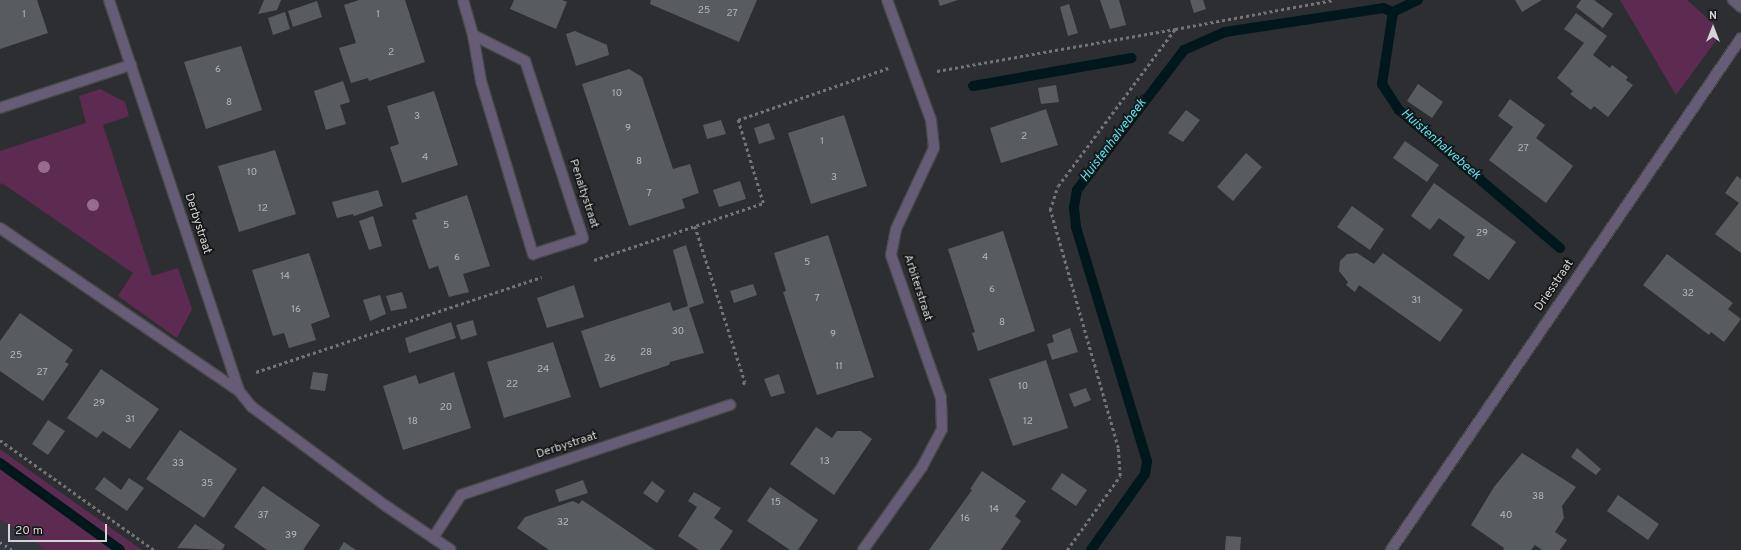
<!DOCTYPE html>
<html>
<head>
<meta charset="utf-8">
<style>
	body { margin:0 }
	#map { position:relative; width:1741px; height:550px; overflow:hidden; background:#2d2e31; font-family:Overpass,sans-serif }
	div>[style] { position:absolute }
	[style*='--x'] { left:calc(var(--x)*1px); top:calc(var(--y)*1px); width:calc(var(--w)*1px); rotate:calc(var(--a)*1deg) }
	.built>* { inset:0; background:#353840 }
	.green>* { inset:0; background:#5d2b51 }
	.stream>* { height:10px; margin:-5px; padding:0 5px; transform-origin:5px; border-radius:5px; background:#00181b }
	.building>* { inset:0; background:#595c5e }
	.path>* { height:2.5px; margin-top:-1.25px; transform-origin:0; background:repeating-linear-gradient(90deg,#737476 0 3px,transparent 0 6px) }
	.roads { filter:drop-shadow(1px 0 #48494b) drop-shadow(-1px 0 #48494b) drop-shadow(0 1px #48494b) drop-shadow(0 -1px #48494b) }
	.minor>* { height:10px; margin:-5px; padding:0 5px; transform-origin:5px; border-radius:5px; background:#665c75 }
	.rail>* { height:3px; margin-top:-1.5px; transform-origin:0; background:repeating-linear-gradient(90deg,#868789 0 2px,transparent 0 6px) }
	.trees>* { width:12px; height:12px; margin:-6px; border-radius:50%; background:#986c8e }
	span { translate:-50% -50%; white-space:nowrap; text-align:center; line-height:1.15; -webkit-text-stroke:3.5px #161617; paint-order:stroke }
	.number-label { font-size:10px; color:#b4b6b7 }
	.number-label span { -webkit-text-stroke-width:0 }
	.street-label { font-size:12px; color:#d3d4d5 }
	.water-label { font-size:13px; color:#54e4f1; font-style:italic }
	.north { position:absolute; left:1693px; top:8px; width:40px; height:40px; -webkit-text-stroke:3px #161617; paint-order:stroke; rotate:0deg; font-size:11px; font-weight:700; line-height:16px; text-align:center; color:#d3d4d5 }
	.north::after { content:''; display:block; margin:auto; width:14px; height:18px; background:#d3d4d5; clip-path:polygon(50% 0,100% 100%,50% 72%,0 100%) }
	.scale { position:absolute; left:8px; top:524px; width:99px; height:18px; box-sizing:border-box; border:2px solid #d3d4d5; border-top:0; padding-left:5px; font-size:12px; line-height:14px; white-space:nowrap; color:#d3d4d5; -webkit-text-stroke:3px #161617; paint-order:stroke }
</style>
</head>
<body>
<div id="map">
	<div class="built">
		<i style="clip-path:polygon(0 519px,46px 550px,0 550px)"></i>
	</div>
	<div class="green">
		<i style="clip-path:polygon(1620px 0,1687px 0,1714px 24px,1718px 38px,1676px 95px)"></i>
		<i style="clip-path:polygon(100px 89px,125px 102px,129px 116px,103px 125px,152px 276px,178px 268px,192px 309px,177px 338px,118px 296px,133px 273px,2px 183px,0 185px,0 151px,86px 123px,79px 96px)"></i>
		<i style="clip-path:polygon(0 449px,19px 463px,142px 550px,46px 550px,0 519px)"></i>
	</div>
	<div class="stream">
		<i style="--x:1393;--y:12;--w:28;--a:-26"></i>
		<i style="--x:973;--y:86;--w:161;--a:-10"></i>
		<i style="--x:0;--y:463;--w:148;--a:35.9"></i>
		<i style="--x:1091;--y:550;--w:93;--a:-54.6"></i>
		<i style="--x:1145;--y:474;--w:13;--a:-81"></i>
		<i style="--x:1147;--y:461;--w:245;--a:-106.9"></i>
		<i style="--x:1076;--y:227;--w:20;--a:-96"></i>
		<i style="--x:1074;--y:207;--w:17;--a:-80"></i>
		<i style="--x:1077;--y:190;--w:176;--a:-52.6"></i>
		<i style="--x:1184;--y:50;--w:45;--a:-23.7"></i>
		<i style="--x:1225;--y:32;--w:160;--a:-8.6"></i>
		<i style="--x:1383;--y:8;--w:11;--a:22"></i>
		<i style="--x:1393;--y:12;--w:73;--a:98.7"></i>
		<i style="--x:1382;--y:84;--w:31;--a:57"></i>
		<i style="--x:1399;--y:110;--w:212;--a:40.6"></i>
	</div>
	<div class="building">
		<i style="clip-path:polygon(0 0,37px 0,48px 33px,0 49px)"></i>
		<i style="clip-path:polygon(264px 0,281px 0,277px 10px,258px 14px)"></i>
		<i style="clip-path:polygon(359px 0,405px 0,425px 62px,369px 81px,368px 78px,351px 83px,339px 48px,356px 43px,344px 5px)"></i>
		<i style="clip-path:polygon(514px 0,562px 0,567px 2px,556px 29px,510px 9px)"></i>
		<i style="clip-path:polygon(651px 0,757px 0,739px 42px,650px 4px)"></i>
		<i style="clip-path:polygon(938px 0,958px 0,940px 6px)"></i>
		<i style="clip-path:polygon(1100px 0,1119px 0,1126px 25px,1110px 29px)"></i>
		<i style="clip-path:polygon(1190px 0,1203px 0,1206px 9px,1194px 13px)"></i>
		<i style="clip-path:polygon(1515px 0,1542px 0,1522px 12px)"></i>
		<i style="clip-path:polygon(1581px 0,1594px 0,1613px 14px,1603px 28px,1576px 7px)"></i>
		<i style="clip-path:polygon(317px 1px,322px 17px,293px 27px,288px 11px)"></i>
		<i style="clip-path:polygon(1069px 4px,1078px 33px,1068px 36px,1060px 7px)"></i>
		<i style="clip-path:polygon(285px 12px,290px 29px,273px 35px,268px 18px)"></i>
		<i style="clip-path:polygon(1576px 13px,1607px 36px,1593px 55px,1610px 68px,1612px 65px,1628px 77px,1626px 80px,1633px 85px,1608px 117px,1594px 106px,1591px 110px,1570px 94px,1573px 91px,1557px 78px,1584px 43px,1564px 29px)"></i>
		<i style="clip-path:polygon(575px 31px,607px 45px,609px 55px,576px 66px,566px 34px)"></i>
		<i style="clip-path:polygon(241px 46px,262px 110px,206px 129px,184px 62px)"></i>
		<i style="clip-path:polygon(629px 69px,642px 77px,673px 169px,690px 164px,699px 193px,682px 199px,685px 208px,629px 226px,582px 84px)"></i>
		<i style="clip-path:polygon(343px 81px,350px 102px,340px 105px,346px 124px,326px 130px,314px 91px)"></i>
		<i style="clip-path:polygon(1418px 84px,1443px 102px,1432px 118px,1407px 101px)"></i>
		<i style="clip-path:polygon(1056px 85px,1059px 102px,1041px 104px,1038px 88px)"></i>
		<i style="clip-path:polygon(434px 91px,458px 165px,402px 183px,390px 147px,399px 144px,387px 106px)"></i>
		<i style="clip-path:polygon(1510px 99px,1545px 125px,1536px 138px,1573px 166px,1546px 203px,1489px 160px,1513px 127px,1498px 116px)"></i>
		<i style="clip-path:polygon(1046px 109px,1058px 145px,1001px 163px,990px 128px)"></i>
		<i style="clip-path:polygon(1186px 110px,1200px 120px,1183px 142px,1168px 133px)"></i>
		<i style="clip-path:polygon(844px 115px,867px 186px,811px 204px,788px 133px)"></i>
		<i style="clip-path:polygon(721px 120px,726px 134px,707px 139px,703px 125px)"></i>
		<i style="clip-path:polygon(769px 123px,775px 139px,759px 144px,754px 128px)"></i>
		<i style="clip-path:polygon(1405px 141px,1439px 165px,1427px 182px,1393px 158px)"></i>
		<i style="clip-path:polygon(275px 150px,296px 214px,239px 232px,218px 166px)"></i>
		<i style="clip-path:polygon(1246px 153px,1262px 167px,1233px 201px,1217px 187px)"></i>
		<i style="clip-path:polygon(1737px 176px,1741px 179px,1741px 253px,1715px 234px,1739px 203px,1725px 193px)"></i>
		<i style="clip-path:polygon(740px 181px,746px 199px,719px 207px,713px 190px)"></i>
		<i style="clip-path:polygon(1434px 183px,1516px 242px,1489px 280px,1453px 255px,1465px 237px,1439px 218px,1430px 230px,1411px 216px)"></i>
		<i style="clip-path:polygon(378px 190px,383px 206px,354px 216px,353px 214px,337px 218px,332px 202px)"></i>
		<i style="clip-path:polygon(467px 195px,490px 266px,463px 274px,469px 292px,449px 297px,438px 266px,429px 269px,412px 220px,417px 219px,415px 213px)"></i>
		<i style="clip-path:polygon(1352px 206px,1384px 229px,1370px 250px,1337px 227px)"></i>
		<i style="clip-path:polygon(373px 216px,382px 246px,369px 250px,359px 221px)"></i>
		<i style="clip-path:polygon(1003px 231px,1035px 331px,978px 351px,972px 333px,975px 332px,948px 249px)"></i>
		<i style="clip-path:polygon(828px 235px,874px 377px,817px 395px,783px 292px,786px 291px,774px 253px)"></i>
		<i style="clip-path:polygon(686px 245px,704px 303px,689px 308px,704px 353px,670px 362px,669px 365px,600px 388px,581px 331px,670px 302px,673px 311px,688px 306px,673px 250px)"></i>
		<i style="clip-path:polygon(309px 253px,330px 317px,311px 324px,316px 340px,289px 348px,284px 333px,273px 336px,252px 270px)"></i>
		<i style="clip-path:polygon(1357px 253px,1374px 264px,1383px 253px,1463px 310px,1440px 342px,1359px 285px,1355px 292px,1346px 285px,1348px 282px,1339px 271px,1340px 261px,1347px 254px)"></i>
		<i style="clip-path:polygon(1667px 254px,1733px 303px,1728px 309px,1741px 319px,1724px 342px,1711px 332px,1709px 335px,1643px 285px)"></i>
		<i style="clip-path:polygon(753px 284px,757px 295px,734px 303px,730px 291px)"></i>
		<i style="clip-path:polygon(574px 285px,584px 317px,547px 328px,537px 298px)"></i>
		<i style="clip-path:polygon(402px 292px,407px 308px,391px 311px,386px 296px)"></i>
		<i style="clip-path:polygon(380px 295px,386px 314px,370px 321px,363px 300px)"></i>
		<i style="clip-path:polygon(20px 313px,73px 350px,65px 362px,69px 364px,43px 401px,0 371px,0 341px)"></i>
		<i style="clip-path:polygon(473px 320px,477px 335px,461px 340px,456px 325px)"></i>
		<i style="clip-path:polygon(451px 322px,456px 338px,409px 353px,405px 338px)"></i>
		<i style="clip-path:polygon(1070px 328px,1078px 352px,1052px 360px,1047px 344px,1054px 342px,1052px 335px)"></i>
		<i style="clip-path:polygon(553px 342px,571px 397px,504px 418px,487px 362px)"></i>
		<i style="clip-path:polygon(1046px 360px,1068px 428px,1013px 446px,989px 379px)"></i>
		<i style="clip-path:polygon(101px 369px,159px 409px,130px 449px,103px 431px,97px 438px,67px 418px)"></i>
		<i style="clip-path:polygon(313px 372px,328px 374px,325px 391px,310px 389px)"></i>
		<i style="clip-path:polygon(454px 372px,471px 428px,403px 450px,383px 386px,416px 375px,419px 384px)"></i>
		<i style="clip-path:polygon(779px 374px,785px 393px,771px 397px,764px 379px)"></i>
		<i style="clip-path:polygon(1086px 388px,1091px 400px,1074px 407px,1069px 394px)"></i>
		<i style="clip-path:polygon(48px 420px,65px 431px,48px 455px,32px 444px)"></i>
		<i style="clip-path:polygon(816px 427px,832px 438px,837px 431px,861px 431px,872px 439px,834px 495px,790px 464px)"></i>
		<i style="clip-path:polygon(180px 430px,237px 469px,204px 518px,146px 479px)"></i>
		<i style="clip-path:polygon(1577px 448px,1601px 469px,1596px 475px,1571px 457px)"></i>
		<i style="clip-path:polygon(1522px 453px,1576px 487px,1562px 506px,1564px 518px,1555px 532px,1567px 540px,1560px 550px,1542px 550px,1535px 545px,1531px 550px,1503px 550px,1504px 548px,1471px 525px,1494px 487px)"></i>
		<i style="clip-path:polygon(982px 471px,1026px 501px,1015px 516px,1021px 521px,1001px 550px,929px 550px,972px 490px,970px 489px)"></i>
		<i style="clip-path:polygon(1062px 473px,1087px 490px,1076px 506px,1051px 489px)"></i>
		<i style="clip-path:polygon(104px 477px,121px 490px,129px 478px,144px 488px,127px 511px,95px 489px)"></i>
		<i style="clip-path:polygon(583px 480px,588px 493px,559px 502px,555px 490px)"></i>
		<i style="clip-path:polygon(652px 481px,665px 491px,657px 503px,643px 493px)"></i>
		<i style="clip-path:polygon(263px 486px,320px 525px,303px 550px,267px 550px,234px 527px)"></i>
		<i style="clip-path:polygon(770px 487px,818px 520px,798px 550px,790px 550px,747px 521px)"></i>
		<i style="clip-path:polygon(694px 492px,721px 508px,714px 518px,733px 531px,720px 550px,699px 550px,678px 536px,697px 507px,688px 501px)"></i>
		<i style="clip-path:polygon(1618px 495px,1659px 524px,1648px 540px,1607px 511px)"></i>
		<i style="clip-path:polygon(582px 500px,610px 519px,655px 550px,549px 550px,517px 528px,525px 517px,573px 501px,579px 504px)"></i>
		<i style="clip-path:polygon(195px 524px,225px 545px,222px 550px,177px 548px)"></i>
		<i style="clip-path:polygon(1226px 536px,1241px 537px,1240px 550px,1225px 550px)"></i>
		<i style="clip-path:polygon(344px 542px,356px 550px,339px 550px)"></i>
	</div>
	<div class="path">
		<i style="--x:937;--y:71;--w:242;--a:-10"></i>
		<i style="--x:695;--y:226;--w:164;--a:72.2"></i>
		<i style="--x:745;--y:382;--w:5;--a:127"></i>
		<i style="--x:594;--y:260;--w:178;--a:-18.6"></i>
		<i style="--x:763;--y:203;--w:87;--a:-106.8"></i>
		<i style="--x:738;--y:120;--w:159;--a:-19.1"></i>
		<i style="--x:256;--y:372;--w:301;--a:-18.4"></i>
		<i style="--x:0;--y:440;--w:189;--a:35.5"></i>
		<i style="--x:1067;--y:550;--w:91;--a:-54.4"></i>
		<i style="--x:1120;--y:476;--w:28;--a:-94"></i>
		<i style="--x:1118;--y:448;--w:248;--a:-105.9"></i>
		<i style="--x:1050;--y:210;--w:25;--a:-72"></i>
		<i style="--x:1058;--y:186;--w:196;--a:-53.3"></i>
		<i style="--x:1175;--y:29;--w:161;--a:-10.4"></i>
	</div>
	<div class="roads">
		<div class="minor">
			<i style="--x:109;--y:0;--w:412;--a:71.6"></i>
			<i style="--x:239;--y:391;--w:21;--a:51"></i>
			<i style="--x:252;--y:407;--w:167;--a:36.5"></i>
			<i style="--x:386;--y:506;--w:78;--a:34.1"></i>
			<i style="--x:463;--y:0;--w:36;--a:74"></i>
			<i style="--x:473;--y:35;--w:47;--a:80.1"></i>
			<i style="--x:481;--y:81;--w:181;--a:73.3"></i>
			<i style="--x:533;--y:254;--w:52;--a:-17.7"></i>
			<i style="--x:583;--y:238;--w:186;--a:-108.1"></i>
			<i style="--x:525;--y:61;--w:58;--a:-153.4"></i>
			<i style="--x:1733;--y:0;--w:11;--a:41"></i>
			<i style="--x:0;--y:108;--w:138;--a:-18.2"></i>
			<i style="--x:0;--y:228;--w:289;--a:34.3"></i>
			<i style="--x:433;--y:538;--w:51;--a:-56.9"></i>
			<i style="--x:461;--y:495;--w:284;--a:-18.5"></i>
			<i style="--x:863;--y:550;--w:102;--a:-54.6"></i>
			<i style="--x:922;--y:467;--w:43;--a:-62.2"></i>
			<i style="--x:942;--y:429;--w:31;--a:-92"></i>
			<i style="--x:941;--y:398;--w:151;--a:-109.3"></i>
			<i style="--x:891;--y:255;--w:26;--a:-79"></i>
			<i style="--x:896;--y:229;--w:89;--a:-64.9"></i>
			<i style="--x:934;--y:148;--w:28;--a:-96"></i>
			<i style="--x:931;--y:120;--w:128;--a:-110.1"></i>
			<i style="--x:1391;--y:550;--w:620;--a:-55.64"></i>
		</div>
	</div>
	<div class="rail">
		<i style="--x:0;--y:542;--w:14;--a:34"></i>
	</div>
	<div class="trees">
		<i style="left:44px;top:167px"></i>
		<i style="left:93px;top:205px"></i>
	</div>
	<div class="number-label">
		<span style="left:704px;top:11px">25</span>
		<span style="left:732px;top:14px">27</span>
		<span style="left:24px;top:15px">1</span>
		<span style="left:378px;top:15px">1</span>
		<span style="left:391px;top:53px">2</span>
		<span style="left:218px;top:70px">6</span>
		<span style="left:617px;top:94px">10</span>
		<span style="left:229px;top:103px">8</span>
		<span style="left:417px;top:117px">3</span>
		<span style="left:628px;top:129px">9</span>
		<span style="left:1024px;top:137px">2</span>
		<span style="left:822px;top:142px">1</span>
		<span style="left:1523px;top:149px">27</span>
		<span style="left:425px;top:158px">4</span>
		<span style="left:639px;top:162px">8</span>
		<span style="left:252px;top:173px">10</span>
		<span style="left:834px;top:178px">3</span>
		<span style="left:649px;top:194px">7</span>
		<span style="left:263px;top:209px">12</span>
		<span style="left:446px;top:226px">5</span>
		<span style="left:1482px;top:234px">29</span>
		<span style="left:457px;top:258px">6</span>
		<span style="left:985px;top:258px">4</span>
		<span style="left:807px;top:263px">5</span>
		<span style="left:285px;top:277px">14</span>
		<span style="left:992px;top:290px">6</span>
		<span style="left:1688px;top:294px">32</span>
		<span style="left:817px;top:299px">7</span>
		<span style="left:1416px;top:301px">31</span>
		<span style="left:296px;top:310px">16</span>
		<span style="left:1002px;top:323px">8</span>
		<span style="left:678px;top:332px">30</span>
		<span style="left:833px;top:335px">9</span>
		<span style="left:646px;top:353px">28</span>
		<span style="left:16px;top:356px">25</span>
		<span style="left:610px;top:359px">26</span>
		<span style="left:839px;top:367px">11</span>
		<span style="left:543px;top:370px">24</span>
		<span style="left:42px;top:373px">27</span>
		<span style="left:512px;top:385px">22</span>
		<span style="left:1023px;top:387px">10</span>
		<span style="left:99px;top:404px">29</span>
		<span style="left:446px;top:408px">20</span>
		<span style="left:130px;top:420px">31</span>
		<span style="left:413px;top:422px">18</span>
		<span style="left:1028px;top:422px">12</span>
		<span style="left:825px;top:462px">13</span>
		<span style="left:178px;top:464px">33</span>
		<span style="left:207px;top:484px">35</span>
		<span style="left:1538px;top:497px">38</span>
		<span style="left:776px;top:503px">15</span>
		<span style="left:994px;top:510px">14</span>
		<span style="left:263px;top:516px">37</span>
		<span style="left:1506px;top:516px">40</span>
		<span style="left:965px;top:519px">16</span>
		<span style="left:563px;top:523px">32</span>
		<span style="left:291px;top:536px">39</span>
	</div>
	<div class="street-label">
		<span style="left:583px;top:194px;rotate:72deg">Penaltystraat</span>
		<span style="left:197px;top:224px;rotate:72deg">Derbystraat</span>
		<span style="left:1555px;top:286px;rotate:-56deg">Driesstraat</span>
		<span style="left:917px;top:288px;rotate:72deg">Arbiterstraat</span>
		<span style="left:567px;top:446px;rotate:-18deg">Derbystraat</span>
	</div>
	<div class="water-label">
		<span style="left:1114px;top:141px;rotate:-53deg">Huistenhalvebeek</span>
		<span style="left:1440px;top:145px;rotate:41deg">Huistenhalvebeek</span>
	</div>
	<div class="north">N</div>
	<div class="scale">20 m</div>
</div>
</body>
</html>
